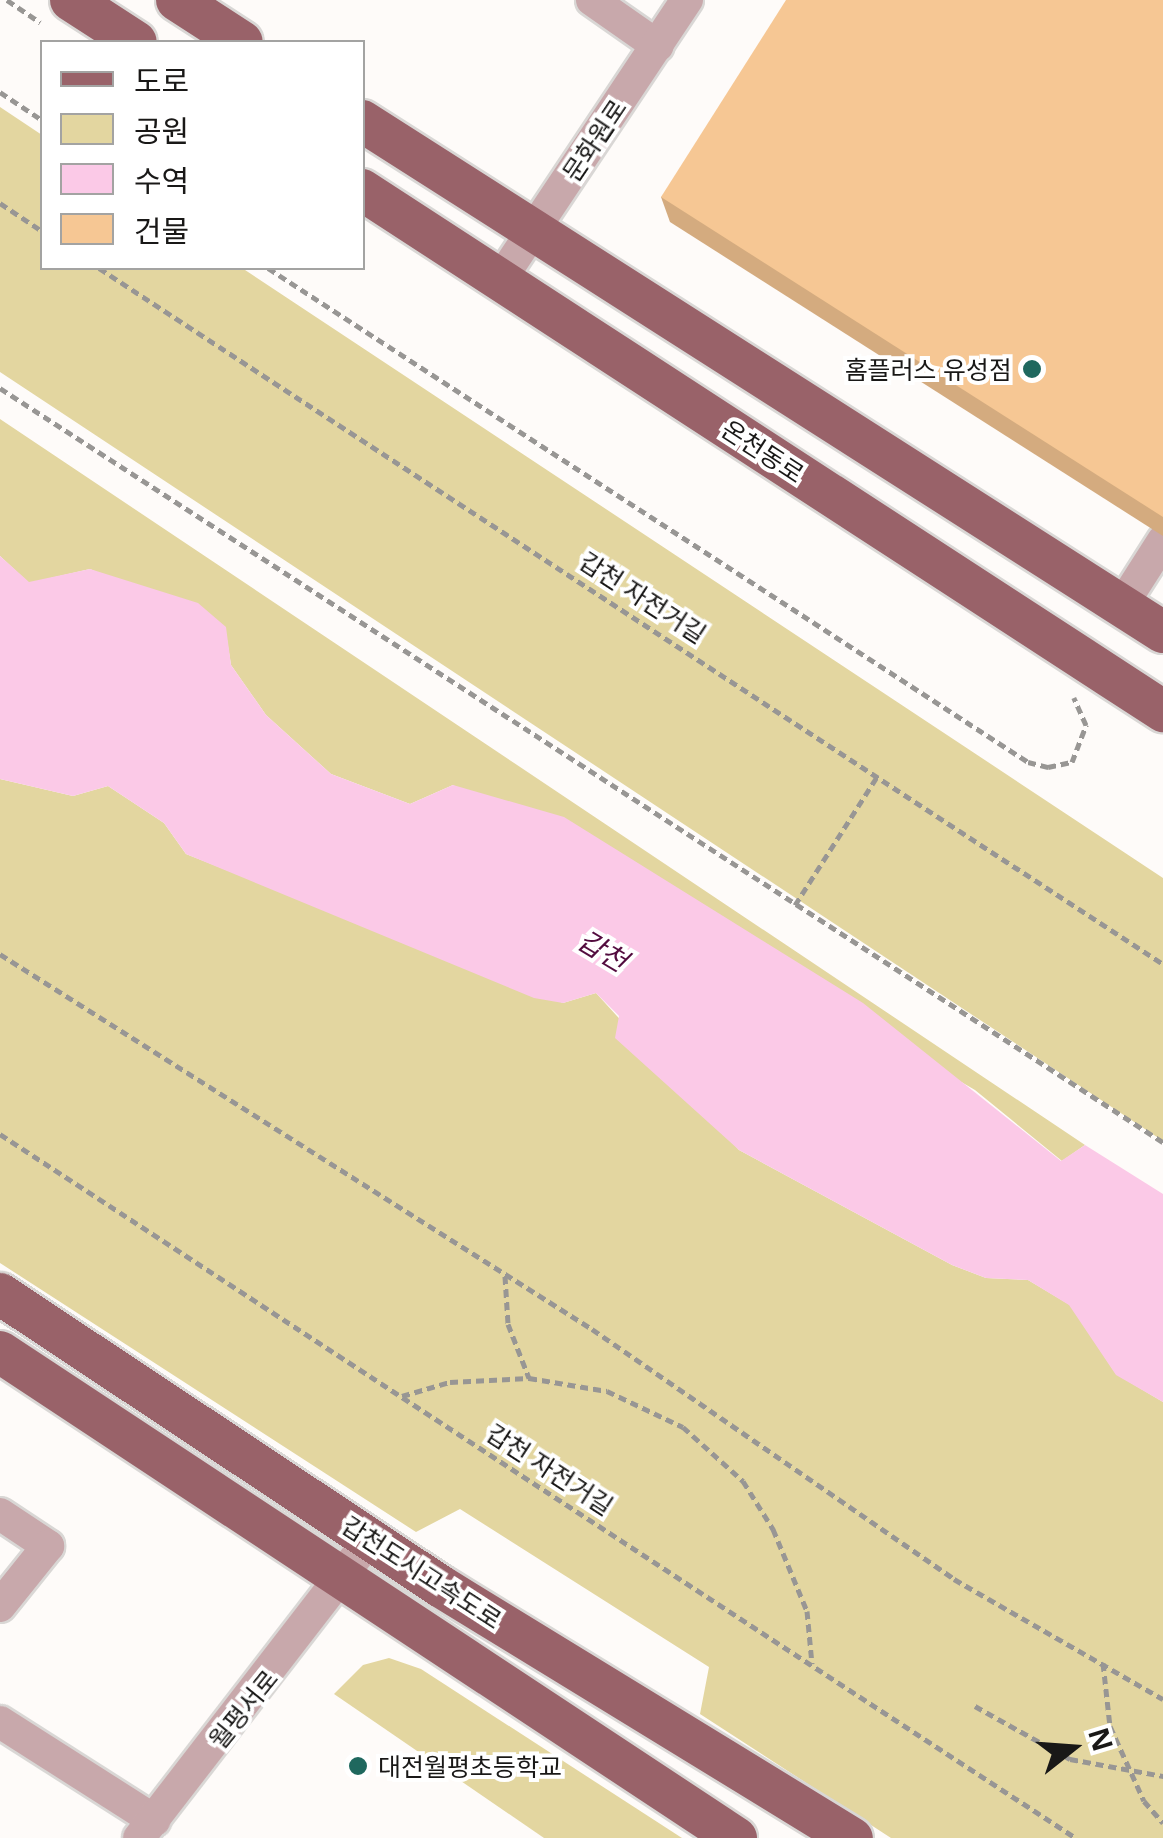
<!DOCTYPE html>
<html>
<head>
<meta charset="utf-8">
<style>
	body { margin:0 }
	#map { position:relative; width:1163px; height:1838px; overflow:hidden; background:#fefbf9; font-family:"Open Sans","Noto Sans KR",sans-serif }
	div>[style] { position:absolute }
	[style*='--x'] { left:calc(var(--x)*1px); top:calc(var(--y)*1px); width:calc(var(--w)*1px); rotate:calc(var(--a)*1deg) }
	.green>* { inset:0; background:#e3d6a0 }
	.water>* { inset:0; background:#fbc9e7 }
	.path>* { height:5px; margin-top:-2.5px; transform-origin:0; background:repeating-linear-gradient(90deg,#989694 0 8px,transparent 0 13px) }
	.roads { filter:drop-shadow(2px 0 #d9d7d5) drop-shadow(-2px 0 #d9d7d5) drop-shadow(0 2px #d9d7d5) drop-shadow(0 -2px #d9d7d5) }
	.minor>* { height:32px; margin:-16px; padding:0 16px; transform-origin:16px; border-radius:16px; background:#c8a8ab }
	.major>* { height:42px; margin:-21px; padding:0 21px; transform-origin:21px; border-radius:21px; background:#996269 }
	.wall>* { inset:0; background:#d4ab7f }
	.building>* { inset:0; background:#f6c794 }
	.dots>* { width:28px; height:28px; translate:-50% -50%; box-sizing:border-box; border:5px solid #fff; border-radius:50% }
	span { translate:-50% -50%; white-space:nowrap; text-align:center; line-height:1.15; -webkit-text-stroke:8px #fff; paint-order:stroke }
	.street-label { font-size:25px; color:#191817 }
	.poi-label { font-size:25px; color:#191817 }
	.right { translate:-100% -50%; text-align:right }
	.left { translate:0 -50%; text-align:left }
	.water-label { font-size:28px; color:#530c3f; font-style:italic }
	.legend { position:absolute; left:40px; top:40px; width:325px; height:230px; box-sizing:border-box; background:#fff; border:2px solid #a3a3a2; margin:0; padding:12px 18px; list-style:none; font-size:30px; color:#191817 }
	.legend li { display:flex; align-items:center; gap:20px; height:50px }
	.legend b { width:50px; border:2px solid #a3a3a2 }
	.north { position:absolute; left:1023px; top:1698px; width:100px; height:100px; -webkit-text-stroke:8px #fff; paint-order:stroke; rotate:73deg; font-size:28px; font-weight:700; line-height:40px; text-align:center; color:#191817 }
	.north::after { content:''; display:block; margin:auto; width:35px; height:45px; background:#191817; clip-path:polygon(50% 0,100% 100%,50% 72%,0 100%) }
</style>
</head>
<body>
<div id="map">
	<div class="green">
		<i style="clip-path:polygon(0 107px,42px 135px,42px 268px,242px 268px,1163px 878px,1163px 1141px,0 372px)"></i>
		<i style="clip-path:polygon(0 419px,1085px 1145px,1062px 1161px,975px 1090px,453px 785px,410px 804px,331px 774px,266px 715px,231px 665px,225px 627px,90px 569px,29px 583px,0 556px)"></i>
		<i style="clip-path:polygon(0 779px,73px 796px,108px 786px,164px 823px,186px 854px,563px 1003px,596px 993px,739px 1150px,952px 1265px,986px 1278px,1028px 1280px,1070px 1305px,1116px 1374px,1163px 1402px,1163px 1838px,891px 1838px,700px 1714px,709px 1667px,460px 1509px,416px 1532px,0 1263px)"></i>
		<i style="clip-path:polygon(389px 1658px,421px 1669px,682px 1838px,544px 1838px,334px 1694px,363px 1665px)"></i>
	</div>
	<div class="water">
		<i style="clip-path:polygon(0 556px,29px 582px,90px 569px,198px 603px,226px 627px,231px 665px,266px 715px,331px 774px,410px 804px,453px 785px,564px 817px,863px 1003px,1061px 1161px,1085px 1145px,1163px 1194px,1163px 1402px,1116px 1375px,1069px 1305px,1028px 1280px,986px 1278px,952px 1265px,739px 1150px,615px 1038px,619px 1016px,596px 993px,563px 1003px,534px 998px,186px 854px,164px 823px,108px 786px,73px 796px,0 779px)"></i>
	</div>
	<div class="path">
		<i style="--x:7;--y:0;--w:40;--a:34"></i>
		<i style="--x:0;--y:92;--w:50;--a:33.7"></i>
		<i style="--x:0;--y:203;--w:50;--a:33.7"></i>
		<i style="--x:99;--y:268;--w:1271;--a:33.19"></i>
		<i style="--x:268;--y:268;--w:906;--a:33.02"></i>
		<i style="--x:1028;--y:762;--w:21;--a:14"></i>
		<i style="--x:1048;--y:767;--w:25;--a:-12"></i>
		<i style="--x:1072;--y:762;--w:40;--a:-69"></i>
		<i style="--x:1086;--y:725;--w:30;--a:-114"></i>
		<i style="--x:0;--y:388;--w:1386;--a:32.96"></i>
		<i style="--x:795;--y:905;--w:154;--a:-57.4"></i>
		<i style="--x:0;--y:954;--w:701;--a:32.35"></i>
		<i style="--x:592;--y:1329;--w:440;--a:34.6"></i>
		<i style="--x:954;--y:1579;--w:241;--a:29.9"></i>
		<i style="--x:0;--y:1134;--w:1286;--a:33.2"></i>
		<i style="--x:505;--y:1276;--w:48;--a:86.4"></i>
		<i style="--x:508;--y:1324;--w:58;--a:68.7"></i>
		<i style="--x:402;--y:1396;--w:50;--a:-16.3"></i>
		<i style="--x:450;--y:1382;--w:79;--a:-2.9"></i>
		<i style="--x:529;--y:1378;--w:79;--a:9.5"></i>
		<i style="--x:607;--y:1391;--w:84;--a:25.3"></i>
		<i style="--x:683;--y:1427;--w:81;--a:42"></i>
		<i style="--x:743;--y:1481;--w:57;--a:58"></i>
		<i style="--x:773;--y:1529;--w:89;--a:67.5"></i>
		<i style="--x:807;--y:1611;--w:53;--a:84.6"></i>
		<i style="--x:1103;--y:1663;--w:63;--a:83.7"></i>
		<i style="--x:1110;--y:1726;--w:82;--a:65.6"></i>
		<i style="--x:1144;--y:1801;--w:29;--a:49"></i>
		<i style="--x:975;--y:1706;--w:109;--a:29.2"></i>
		<i style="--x:1070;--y:1759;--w:95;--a:10.4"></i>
	</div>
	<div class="roads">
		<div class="minor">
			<i style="--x:592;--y:0;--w:80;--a:34.9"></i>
			<i style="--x:500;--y:280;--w:337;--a:-56.3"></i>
			<i style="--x:1122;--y:605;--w:76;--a:-57.4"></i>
			<i style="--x:0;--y:1514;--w:58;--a:33.7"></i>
			<i style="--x:48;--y:1546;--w:77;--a:128.7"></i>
			<i style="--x:0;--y:1722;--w:183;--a:32.5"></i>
			<i style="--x:139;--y:1838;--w:376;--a:-52.3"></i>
		</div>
		<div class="major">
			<i style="--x:71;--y:0;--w:77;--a:32.9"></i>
			<i style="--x:177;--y:0;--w:77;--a:32.9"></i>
			<i style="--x:362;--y:121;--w:950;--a:32.54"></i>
			<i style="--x:362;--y:190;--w:956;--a:33.04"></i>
			<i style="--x:0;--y:1294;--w:528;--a:33.57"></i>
			<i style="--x:440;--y:1586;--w:483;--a:31.5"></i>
			<i style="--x:0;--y:1352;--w:882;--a:33.44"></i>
		</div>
	</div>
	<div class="wall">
		<i style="clip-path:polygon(1163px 0,1163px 536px,670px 222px,661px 197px)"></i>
	</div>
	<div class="building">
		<i style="clip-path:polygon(786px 0,1163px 0,1163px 517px,661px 197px)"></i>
	</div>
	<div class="dots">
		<i style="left:1032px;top:369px;background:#1f685e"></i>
		<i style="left:358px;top:1766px;background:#1f685e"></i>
	</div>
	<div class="street-label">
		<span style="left:594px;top:140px;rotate:-56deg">문화원로</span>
		<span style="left:763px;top:451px;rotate:33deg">온천동로</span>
		<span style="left:643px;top:597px;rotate:33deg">갑천 자전거길</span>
		<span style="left:550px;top:1469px;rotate:33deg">갑천 자전거길</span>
		<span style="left:422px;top:1572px;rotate:33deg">갑천도시고속도로</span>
		<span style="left:243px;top:1709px;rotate:-51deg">월평서로</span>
	</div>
	<div class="poi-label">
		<span class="right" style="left:1012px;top:369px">홈플러스 유성점</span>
		<span class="left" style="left:378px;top:1766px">대전월평초등학교</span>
	</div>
	<div class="water-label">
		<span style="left:603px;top:950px;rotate:31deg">갑천</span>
	</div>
	<ul class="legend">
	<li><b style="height:12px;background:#996269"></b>도로</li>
	<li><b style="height:28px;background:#e3d6a0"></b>공원</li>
	<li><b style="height:28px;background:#fbc9e7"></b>수역</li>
	<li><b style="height:28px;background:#f6c794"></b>건물</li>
	</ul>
	<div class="north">N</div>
</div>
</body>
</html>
